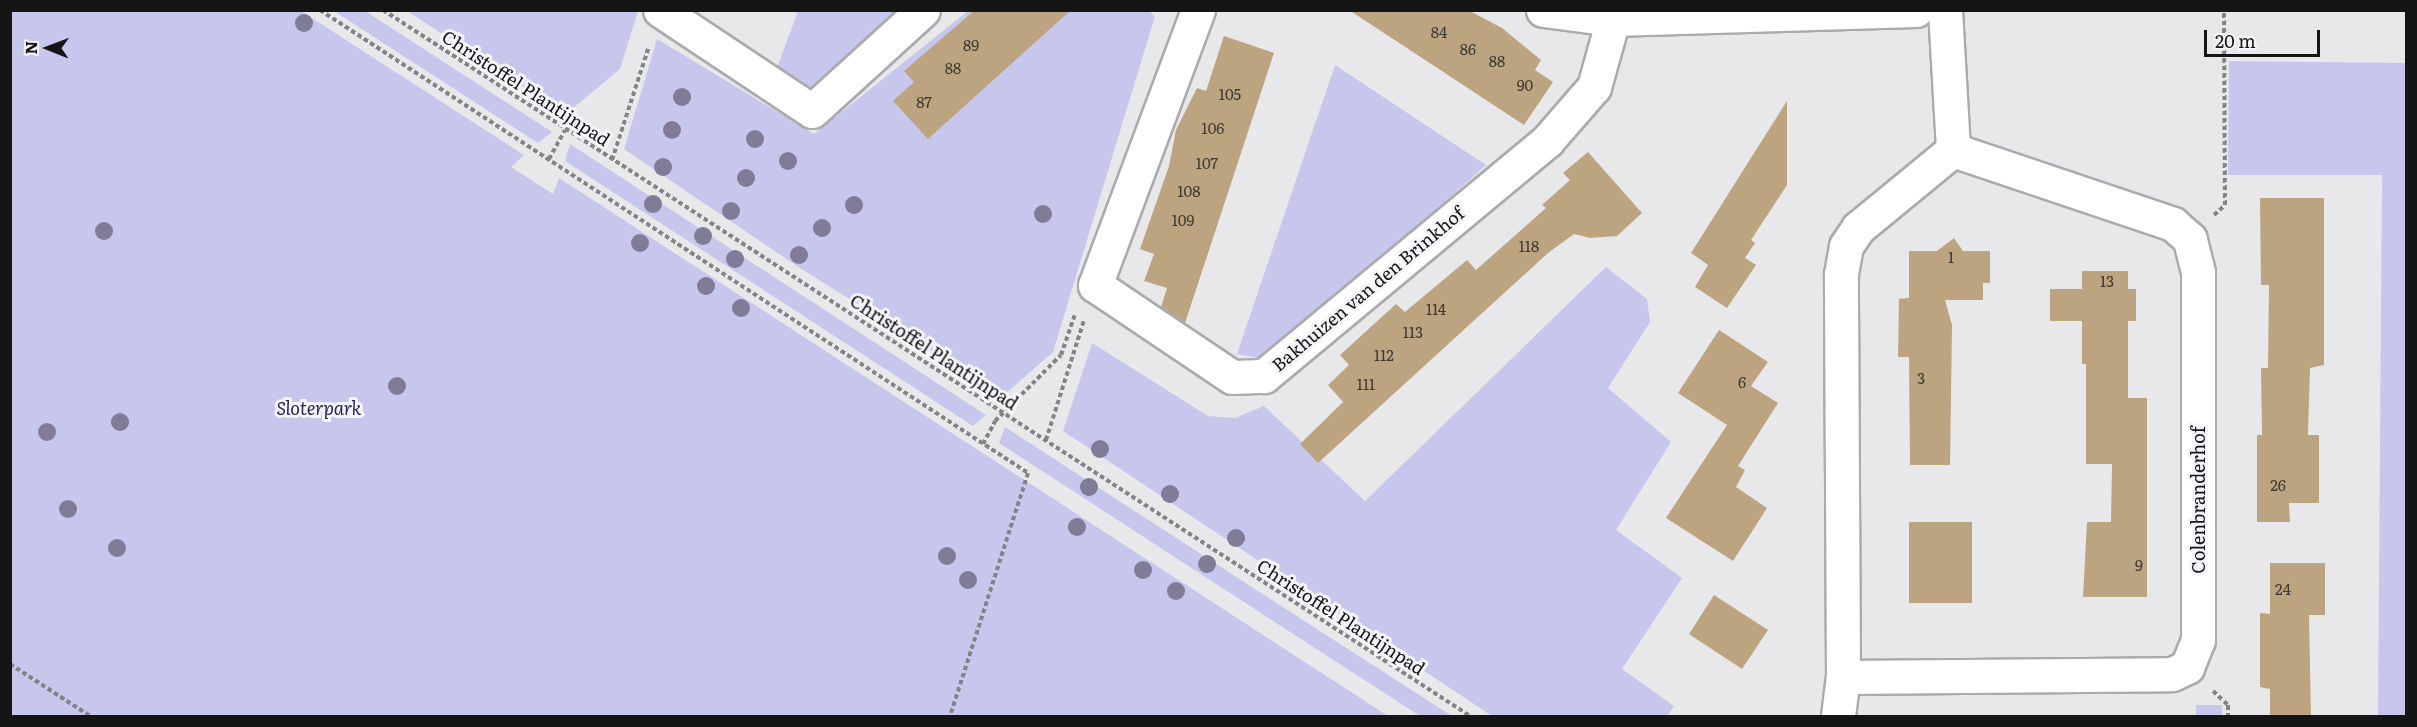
<!DOCTYPE html>
<html>
<head>
<meta charset="utf-8">
<style>
	body { margin:0 }
	#map { position:relative; width:2417px; height:727px; overflow:hidden; background:#e8e8eb; font-family:Literata,serif }
	div>[style] { position:absolute }
	[style*='--x'] { left:calc(var(--x)*1px); top:calc(var(--y)*1px); width:calc(var(--w)*1px); rotate:calc(var(--a)*1deg) }
	.green>* { inset:0; background:#c7c6ec }
	.building>* { inset:0; background:#bda481 }
	.path>* { height:4px; margin-top:-2px; transform-origin:0; background:repeating-linear-gradient(90deg,#848486 0 4.5px,transparent 0 7.5px) }
	.roads { filter:drop-shadow(2px 0 #ababae) drop-shadow(-2px 0 #ababae) drop-shadow(0 2px #ababae) drop-shadow(0 -2px #ababae) }
	.minor>* { height:33px; margin:-16.5px; padding:0 16.5px; transform-origin:16.5px; border-radius:16.5px; background:#fff }
	.trees>* { width:18px; height:18px; margin:-9px; border-radius:50%; background:#807c98 }
	span { translate:-50% -50%; white-space:nowrap; text-align:center; line-height:1.15; -webkit-text-stroke:6px #f5f5f9; paint-order:stroke }
	.number-label { font-size:15px; color:#3f3931 }
	.number-label span { -webkit-text-stroke-width:0 }
	.street-label { font-size:18px; color:#151516 }
	.park-label { font-size:18px; color:#2b2455; font-style:italic }
	.frame { position:absolute; inset:0; border:12px solid #151516; pointer-events:none }
	.north { position:absolute; left:18px; top:18px; width:60px; height:60px; -webkit-text-stroke:4px #f5f5f9; paint-order:stroke; rotate:271deg; font-size:16px; font-weight:700; line-height:24px; text-align:center; color:#151516 }
	.north::after { content:''; display:block; margin:auto; width:21px; height:27px; background:#151516; clip-path:polygon(50% 0,100% 100%,50% 72%,0 100%) }
	.scale { position:absolute; left:2204px; top:30px; width:116px; height:27px; box-sizing:border-box; border:3px solid #151516; border-top:0; padding-left:8px; font-size:18px; line-height:21px; white-space:nowrap; color:#151516; -webkit-text-stroke:4px #f5f5f9; paint-order:stroke }
</style>
</head>
<body>
<div id="map">
	<div class="green">
		<i style="clip-path:polygon(1147px 10px,1155px 16px,1053px 352px,1003px 396px,797px 266px,624px 149px,657px 39px,814px 134px,968px 11px)"></i>
		<i style="clip-path:polygon(10px 11px,301px 11px,524px 155px,511px 167px,553px 194px,559px 178px,1388px 716px,11px 716px)"></i>
		<i style="clip-path:polygon(334px 11px,365px 11px,552px 132px,538px 143px)"></i>
		<i style="clip-path:polygon(407px 11px,638px 11px,620px 69px,566px 114px)"></i>
		<i style="clip-path:polygon(798px 11px,912px 11px,807px 100px,774px 76px)"></i>
		<i style="clip-path:polygon(2229px 61px,2406px 63px,2406px 716px,2378px 716px,2382px 175px,2228px 175px)"></i>
		<i style="clip-path:polygon(1335px 65px,1486px 165px,1279px 351px,1258px 358px,1237px 354px)"></i>
		<i style="clip-path:polygon(570px 144px,986px 415px,973px 426px,565px 161px)"></i>
		<i style="clip-path:polygon(1606px 267px,1647px 299px,1650px 322px,1608px 388px,1671px 442px,1616px 530px,1682px 578px,1622px 669px,1674px 706px,1667px 716px,1492px 716px,1063px 431px,1092px 343px,1208px 416px,1235px 418px,1264px 406px,1365px 501px)"></i>
		<i style="clip-path:polygon(1005px 427px,1309px 624px,1452px 716px,1420px 716px,1301px 639px,999px 443px)"></i>
		<i style="clip-path:polygon(2196px 705px,2222px 705px,2222px 716px,2196px 716px)"></i>
	</div>
	<div class="building">
		<i style="clip-path:polygon(975px 10px,1071px 10px,928px 139px,893px 101px,914px 82px,904px 71px)"></i>
		<i style="clip-path:polygon(1349px 10px,1468px 10px,1502px 28px,1541px 60px,1535px 70px,1553px 82px,1524px 125px)"></i>
		<i style="clip-path:polygon(1224px 36px,1274px 53px,1185px 323px,1161px 307px,1167px 288px,1144px 281px,1154px 254px,1140px 249px,1169px 166px,1176px 130px,1197px 88px,1206px 91px)"></i>
		<i style="clip-path:polygon(1787px 101px,1787px 185px,1751px 240px,1755px 243px,1745px 258px,1756px 265px,1727px 308px,1695px 287px,1708px 265px,1691px 253px)"></i>
		<i style="clip-path:polygon(1588px 152px,1642px 213px,1617px 236px,1590px 238px,1574px 234px,1548px 253px,1318px 463px,1300px 444px,1343px 402px,1328px 385px,1349px 365px,1340px 355px,1396px 304px,1405px 312px,1467px 260px,1476px 270px,1546px 208px,1542px 205px,1570px 180px,1563px 173px)"></i>
		<i style="clip-path:polygon(2260px 198px,2324px 198px,2324px 365px,2310px 368px,2308px 435px,2319px 435px,2319px 503px,2289px 503px,2290px 522px,2257px 522px,2257px 435px,2262px 435px,2261px 368px,2268px 368px,2269px 285px,2261px 285px)"></i>
		<i style="clip-path:polygon(1954px 238px,1963px 251px,1990px 251px,1990px 283px,1983px 283px,1983px 300px,1945px 300px,1952px 325px,1950px 465px,1910px 465px,1909px 357px,1898px 357px,1899px 299px,1909px 298px,1909px 251px,1937px 251px)"></i>
		<i style="clip-path:polygon(2082px 271px,2128px 271px,2128px 289px,2136px 289px,2136px 321px,2128px 321px,2128px 398px,2147px 398px,2147px 597px,2083px 597px,2087px 522px,2111px 522px,2112px 464px,2086px 464px,2086px 364px,2082px 364px,2082px 321px,2050px 321px,2050px 289px,2082px 289px)"></i>
		<i style="clip-path:polygon(1719px 330px,1768px 362px,1751px 386px,1778px 403px,1738px 466px,1745px 470px,1736px 487px,1767px 508px,1733px 561px,1666px 518px,1727px 425px,1678px 393px)"></i>
		<i style="clip-path:polygon(1909px 522px,1972px 522px,1972px 603px,1909px 603px)"></i>
		<i style="clip-path:polygon(2270px 563px,2325px 563px,2325px 615px,2309px 615px,2311px 717px,2270px 717px,2270px 689px,2260px 687px,2260px 613px,2270px 614px)"></i>
		<i style="clip-path:polygon(1714px 595px,1768px 630px,1742px 669px,1689px 634px)"></i>
	</div>
	<div class="path">
		<i style="--x:320;--y:10;--w:846;--a:33.18"></i>
		<i style="--x:1028;--y:473;--w:255;--a:107.8"></i>
		<i style="--x:383;--y:10;--w:1296;--a:33"></i>
		<i style="--x:549;--y:159;--w:33;--a:-61"></i>
		<i style="--x:612;--y:160;--w:120;--a:-72"></i>
		<i style="--x:2214;--y:215;--w:15;--a:-42"></i>
		<i style="--x:2225;--y:205;--w:195;--a:-90.3"></i>
		<i style="--x:1046;--y:440;--w:126;--a:-72.4"></i>
		<i style="--x:983;--y:444;--w:26;--a:-62"></i>
		<i style="--x:995;--y:421;--w:93;--a:-45"></i>
		<i style="--x:1061;--y:355;--w:43;--a:-71.1"></i>
		<i style="--x:10;--y:664;--w:95;--a:33"></i>
		<i style="--x:2213;--y:691;--w:21;--a:43"></i>
		<i style="--x:2228;--y:705;--w:11;--a:90"></i>
	</div>
	<div class="roads">
		<div class="minor">
			<i style="--x:660;--y:10;--w:182;--a:33.6"></i>
			<i style="--x:812;--y:111;--w:150;--a:-42.3"></i>
			<i style="--x:1198;--y:10;--w:294;--a:110.5"></i>
			<i style="--x:1095;--y:285;--w:165;--a:33.9"></i>
			<i style="--x:1232;--y:377;--w:32;--a:-2"></i>
			<i style="--x:1264;--y:376;--w:368;--a:-39.7"></i>
			<i style="--x:1547;--y:141;--w:72;--a:-49"></i>
			<i style="--x:1594;--y:87;--w:71;--a:-74.4"></i>
			<i style="--x:1543;--y:10;--w:71;--a:7.3"></i>
			<i style="--x:1613;--y:19;--w:303;--a:-1.7"></i>
			<i style="--x:1945;--y:10;--w:140;--a:86.7"></i>
			<i style="--x:1843;--y:677;--w:329;--a:-0.5"></i>
			<i style="--x:2172;--y:674;--w:17;--a:-25"></i>
			<i style="--x:2187;--y:667;--w:29;--a:-68"></i>
			<i style="--x:2198;--y:640;--w:368;--a:-90"></i>
			<i style="--x:2198;--y:272;--w:34;--a:-104"></i>
			<i style="--x:2190;--y:239;--w:23;--a:-139"></i>
			<i style="--x:2173;--y:224;--w:232;--a:-161.4"></i>
			<i style="--x:1838;--y:716;--w:39;--a:-83"></i>
			<i style="--x:1843;--y:677;--w:403;--a:-90.3"></i>
			<i style="--x:1841;--y:274;--w:28;--a:-80"></i>
			<i style="--x:1846;--y:246;--w:22;--a:-56"></i>
			<i style="--x:1858;--y:228;--w:123;--a:-39.4"></i>
		</div>
	</div>
	<div class="trees">
		<i style="left:304px;top:23px"></i>
		<i style="left:682px;top:97px"></i>
		<i style="left:672px;top:130px"></i>
		<i style="left:755px;top:139px"></i>
		<i style="left:788px;top:161px"></i>
		<i style="left:663px;top:167px"></i>
		<i style="left:746px;top:178px"></i>
		<i style="left:653px;top:204px"></i>
		<i style="left:854px;top:205px"></i>
		<i style="left:731px;top:211px"></i>
		<i style="left:1043px;top:214px"></i>
		<i style="left:822px;top:228px"></i>
		<i style="left:104px;top:231px"></i>
		<i style="left:703px;top:236px"></i>
		<i style="left:640px;top:243px"></i>
		<i style="left:799px;top:255px"></i>
		<i style="left:735px;top:259px"></i>
		<i style="left:706px;top:286px"></i>
		<i style="left:741px;top:308px"></i>
		<i style="left:397px;top:386px"></i>
		<i style="left:120px;top:422px"></i>
		<i style="left:47px;top:432px"></i>
		<i style="left:1100px;top:449px"></i>
		<i style="left:1089px;top:487px"></i>
		<i style="left:1170px;top:494px"></i>
		<i style="left:68px;top:509px"></i>
		<i style="left:1077px;top:527px"></i>
		<i style="left:1236px;top:538px"></i>
		<i style="left:117px;top:548px"></i>
		<i style="left:947px;top:556px"></i>
		<i style="left:1207px;top:564px"></i>
		<i style="left:1143px;top:570px"></i>
		<i style="left:968px;top:580px"></i>
		<i style="left:1176px;top:591px"></i>
	</div>
	<div class="number-label">
		<span style="left:1439px;top:32px">84</span>
		<span style="left:971px;top:45px">89</span>
		<span style="left:1468px;top:49px">86</span>
		<span style="left:1497px;top:61px">88</span>
		<span style="left:953px;top:68px">88</span>
		<span style="left:1525px;top:85px">90</span>
		<span style="left:1230px;top:94px">105</span>
		<span style="left:924px;top:102px">87</span>
		<span style="left:1213px;top:128px">106</span>
		<span style="left:1207px;top:163px">107</span>
		<span style="left:1189px;top:191px">108</span>
		<span style="left:1183px;top:220px">109</span>
		<span style="left:1529px;top:246px">118</span>
		<span style="left:1951px;top:257px">1</span>
		<span style="left:2107px;top:281px">13</span>
		<span style="left:1436px;top:309px">114</span>
		<span style="left:1413px;top:332px">113</span>
		<span style="left:1384px;top:355px">112</span>
		<span style="left:1921px;top:378px">3</span>
		<span style="left:1742px;top:382px">6</span>
		<span style="left:1366px;top:384px">111</span>
		<span style="left:2278px;top:485px">26</span>
		<span style="left:2139px;top:565px">9</span>
		<span style="left:2283px;top:589px">24</span>
	</div>
	<div class="street-label">
		<span style="left:526px;top:88px;rotate:33deg">Christoffel Plantijnpad</span>
		<span style="left:1368px;top:289px;rotate:-40deg">Bakhuizen van den Brinkhof</span>
		<span style="left:934px;top:352px;rotate:33deg">Christoffel Plantijnpad</span>
		<span style="left:2198px;top:500px;rotate:-90deg">Colenbranderhof</span>
		<span style="left:1341px;top:617px;rotate:33deg">Christoffel Plantijnpad</span>
	</div>
	<div class="park-label">
		<span style="left:319px;top:408px">Sloterpark</span>
	</div>
	<div class="frame"></div>
	<div class="north">N</div>
	<div class="scale">20 m</div>
</div>
</body>
</html>
